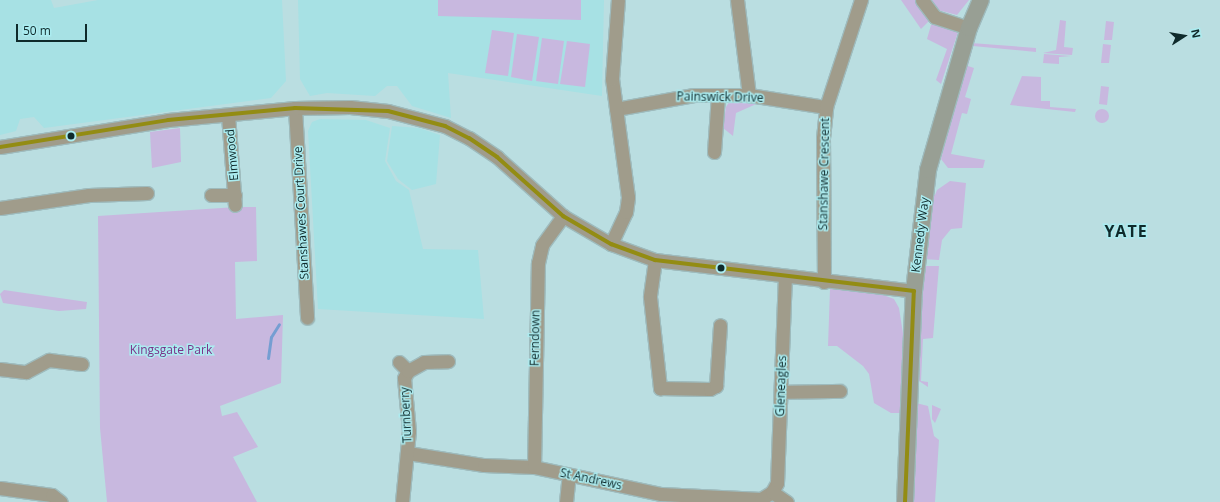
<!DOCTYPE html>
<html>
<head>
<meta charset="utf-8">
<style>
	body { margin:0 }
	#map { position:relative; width:1220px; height:502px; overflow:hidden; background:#badee1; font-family:"Open Sans",sans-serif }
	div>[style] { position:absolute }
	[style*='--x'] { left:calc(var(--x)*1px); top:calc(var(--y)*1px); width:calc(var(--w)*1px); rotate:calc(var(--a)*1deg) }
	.built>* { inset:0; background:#a7e1e4 }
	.green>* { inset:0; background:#c8b8df }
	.round { border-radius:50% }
	.stream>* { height:3px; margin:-1.5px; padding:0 1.5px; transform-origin:1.5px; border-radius:1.5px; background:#759ed2 }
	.roads { filter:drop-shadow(1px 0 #9ebbbd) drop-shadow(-1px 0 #9ebbbd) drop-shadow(0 1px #9ebbbd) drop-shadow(0 -1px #9ebbbd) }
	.minor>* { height:13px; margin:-6.5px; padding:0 6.5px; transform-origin:6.5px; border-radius:6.5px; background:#a09c8b }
	.major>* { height:16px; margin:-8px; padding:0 8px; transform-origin:8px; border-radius:8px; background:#989f94 }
	.bus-1>* { height:4px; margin:-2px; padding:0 2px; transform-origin:2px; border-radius:2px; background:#938c13 }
	.dots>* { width:11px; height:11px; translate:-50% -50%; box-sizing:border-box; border:2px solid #abecf0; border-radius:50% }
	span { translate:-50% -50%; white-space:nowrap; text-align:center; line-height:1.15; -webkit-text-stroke:3px #abecf0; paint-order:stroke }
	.street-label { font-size:12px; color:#0f2a2b }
	.park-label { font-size:12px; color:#7a3188 }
	.district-label { font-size:16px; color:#0f2a2b; font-weight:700; letter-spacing:1px }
	.north { position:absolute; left:1164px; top:16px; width:40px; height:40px; -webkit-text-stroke:3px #abecf0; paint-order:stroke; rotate:78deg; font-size:11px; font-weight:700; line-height:16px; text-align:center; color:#0f2a2b }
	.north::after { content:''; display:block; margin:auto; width:14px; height:18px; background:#0f2a2b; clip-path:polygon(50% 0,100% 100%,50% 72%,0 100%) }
	.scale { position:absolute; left:16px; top:24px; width:71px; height:18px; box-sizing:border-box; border:2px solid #0f2a2b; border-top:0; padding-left:5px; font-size:12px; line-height:14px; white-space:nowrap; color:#0f2a2b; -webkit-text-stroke:3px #abecf0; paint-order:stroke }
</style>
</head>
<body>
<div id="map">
	<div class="built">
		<i style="clip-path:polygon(0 0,51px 0,54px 8px,98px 0,282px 0,286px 81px,271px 98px,44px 128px,34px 117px,20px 119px,16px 131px,0 135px)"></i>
		<i style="clip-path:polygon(298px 0,604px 0,602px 96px,448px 73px,451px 118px,412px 106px,397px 86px,387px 86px,375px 96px,327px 93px,310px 96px,300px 79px)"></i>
		<i style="clip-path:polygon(320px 119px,366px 120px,390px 128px,385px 161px,396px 181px,409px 190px,423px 249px,478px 250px,484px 319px,318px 309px,308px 131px,312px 122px)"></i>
		<i style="clip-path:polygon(392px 126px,419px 128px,440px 135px,436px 184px,412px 190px,398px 179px,387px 161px)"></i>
	</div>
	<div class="green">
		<i style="clip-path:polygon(438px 0,581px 0,581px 20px,438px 16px)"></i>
		<i style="clip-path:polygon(901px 0,920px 0,931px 19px,921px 29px)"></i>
		<i style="clip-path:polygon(932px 0,969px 0,957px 15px,938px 10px)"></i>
		<i style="clip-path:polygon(1060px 20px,1066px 21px,1064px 47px,1073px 48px,1072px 55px,1043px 53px,1056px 50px)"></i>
		<i style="clip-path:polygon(1106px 21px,1114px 22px,1112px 40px,1104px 40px)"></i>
		<i style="clip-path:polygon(940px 23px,958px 29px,958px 32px,941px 84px,936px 80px,947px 49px,927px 39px,931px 25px)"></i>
		<i style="clip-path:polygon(492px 30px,514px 33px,508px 76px,485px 73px)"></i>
		<i style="clip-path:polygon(517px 34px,539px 37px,532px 81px,511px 77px)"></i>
		<i style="clip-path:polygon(542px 38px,564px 41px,558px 84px,536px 81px)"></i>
		<i style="clip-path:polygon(567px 41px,590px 44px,585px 87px,560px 84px)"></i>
		<i style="clip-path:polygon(971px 43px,1036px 48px,1036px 52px,973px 46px,968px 66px,974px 68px,965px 97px,971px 99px,967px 114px,962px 113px,951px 154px,985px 160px,983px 168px,948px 168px,941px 159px)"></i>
		<i style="clip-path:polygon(1103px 44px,1111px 45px,1109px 63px,1101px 63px)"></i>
		<i style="clip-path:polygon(1044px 54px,1071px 56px,1059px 57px,1059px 64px,1043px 63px)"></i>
		<i style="clip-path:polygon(1022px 76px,1041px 77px,1041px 101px,1050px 101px,1050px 107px,1076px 109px,1075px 112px,1010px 105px)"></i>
		<i style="clip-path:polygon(1101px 86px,1109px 87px,1107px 105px,1099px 104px)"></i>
		<i style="clip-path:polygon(730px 101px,763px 101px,736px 113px,733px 136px,723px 128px,726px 107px)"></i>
		<i class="round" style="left:1095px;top:109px;width:14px;height:14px"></i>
		<i style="clip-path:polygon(180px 128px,181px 162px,152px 168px,150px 132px)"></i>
		<i style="clip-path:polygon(950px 181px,966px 183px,962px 228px,951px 229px,942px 240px,939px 260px,923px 259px,931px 194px,935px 195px,937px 190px)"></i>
		<i style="clip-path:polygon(237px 207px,256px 207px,257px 261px,235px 262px,236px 319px,283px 315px,281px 383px,220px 406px,222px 416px,237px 412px,258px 447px,233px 457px,257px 502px,107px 502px,100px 428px,98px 216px)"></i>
		<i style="clip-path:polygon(923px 266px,939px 266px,933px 338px,923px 339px,921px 381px,928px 382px,928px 387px,916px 379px)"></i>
		<i style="clip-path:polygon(830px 289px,870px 290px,894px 299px,899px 308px,904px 340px,902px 413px,891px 413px,874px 403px,869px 374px,863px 366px,837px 346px,828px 346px)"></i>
		<i style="clip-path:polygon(4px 290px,87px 302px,86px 309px,59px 311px,3px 303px,0 294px)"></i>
		<i style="clip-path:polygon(916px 403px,928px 406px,934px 436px,939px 440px,935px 502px,910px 502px)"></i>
		<i style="clip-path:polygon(932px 405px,941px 409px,935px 423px,932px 419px)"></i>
	</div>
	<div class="stream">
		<i style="--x:268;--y:358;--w:21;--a:-82"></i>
		<i style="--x:271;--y:337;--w:15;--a:-58"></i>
	</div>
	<div class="roads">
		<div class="minor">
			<i style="--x:737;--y:0;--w:96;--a:82.8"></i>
			<i style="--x:922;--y:0;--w:21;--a:53"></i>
			<i style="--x:935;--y:17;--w:36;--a:18"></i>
			<i style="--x:295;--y:108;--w:210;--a:86.7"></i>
			<i style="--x:616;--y:109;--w:79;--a:-10.2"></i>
			<i style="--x:694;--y:95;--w:55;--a:0"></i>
			<i style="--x:749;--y:95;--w:78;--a:8.9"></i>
			<i style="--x:228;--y:115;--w:90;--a:85.6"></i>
			<i style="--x:0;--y:147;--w:170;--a:-9.1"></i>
			<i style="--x:168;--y:120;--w:128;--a:-5.4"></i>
			<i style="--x:295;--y:108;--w:55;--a:-1"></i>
			<i style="--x:350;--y:107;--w:38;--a:6"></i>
			<i style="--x:388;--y:111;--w:59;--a:14.7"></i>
			<i style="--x:445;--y:126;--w:27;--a:27"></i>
			<i style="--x:469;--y:138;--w:34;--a:34"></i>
			<i style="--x:497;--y:157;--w:89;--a:41.8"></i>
			<i style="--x:563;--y:216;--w:56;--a:30.3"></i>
			<i style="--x:611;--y:244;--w:47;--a:20"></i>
			<i style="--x:655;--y:260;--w:261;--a:6.8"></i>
			<i style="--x:714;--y:152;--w:57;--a:-86"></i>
			<i style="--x:211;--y:195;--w:24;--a:0"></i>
			<i style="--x:0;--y:208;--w:90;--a:-8.3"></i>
			<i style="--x:89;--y:195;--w:58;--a:-2"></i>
			<i style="--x:611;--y:244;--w:35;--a:-65"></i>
			<i style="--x:626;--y:212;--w:15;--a:-82"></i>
			<i style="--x:628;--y:197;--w:119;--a:-97.7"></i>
			<i style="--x:612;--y:79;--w:79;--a:-85.7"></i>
			<i style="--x:655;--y:260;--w:37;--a:98"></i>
			<i style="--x:650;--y:297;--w:92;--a:83.7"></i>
			<i style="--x:660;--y:388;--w:50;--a:1.1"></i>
			<i style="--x:710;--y:389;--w:7;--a:-27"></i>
			<i style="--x:716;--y:386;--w:61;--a:-86.2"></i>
			<i style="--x:824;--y:282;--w:144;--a:-90.4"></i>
			<i style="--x:823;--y:138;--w:31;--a:-84"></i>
			<i style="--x:826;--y:107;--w:113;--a:-71.9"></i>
			<i style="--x:399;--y:362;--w:13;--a:45"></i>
			<i style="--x:0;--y:369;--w:26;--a:7"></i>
			<i style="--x:26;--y:372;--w:26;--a:-28"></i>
			<i style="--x:49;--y:360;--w:33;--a:7"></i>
			<i style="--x:781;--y:392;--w:59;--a:-1"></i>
			<i style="--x:408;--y:453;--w:77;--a:9"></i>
			<i style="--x:484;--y:465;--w:50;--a:2.3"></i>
			<i style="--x:534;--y:467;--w:130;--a:12"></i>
			<i style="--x:661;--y:494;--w:100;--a:2.9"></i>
			<i style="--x:761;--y:499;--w:13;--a:-32"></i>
			<i style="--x:534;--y:467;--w:204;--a:-88.9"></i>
			<i style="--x:538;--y:263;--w:18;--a:-77"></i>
			<i style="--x:542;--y:245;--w:36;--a:-54"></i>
			<i style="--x:0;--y:488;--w:52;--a:7.7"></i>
			<i style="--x:52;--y:495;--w:11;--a:38"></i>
			<i style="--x:772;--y:492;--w:10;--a:-61"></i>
			<i style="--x:777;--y:483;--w:205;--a:-87.8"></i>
			<i style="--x:772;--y:492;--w:18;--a:34"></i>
			<i style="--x:402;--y:502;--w:71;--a:-84.4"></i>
			<i style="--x:409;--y:431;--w:53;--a:-95.4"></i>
			<i style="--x:404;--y:378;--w:8;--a:-60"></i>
			<i style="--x:408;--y:371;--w:18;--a:-29"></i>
			<i style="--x:424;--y:362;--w:24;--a:-2"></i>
			<i style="--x:566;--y:502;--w:27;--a:-84"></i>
		</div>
		<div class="major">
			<i style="--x:905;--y:502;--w:211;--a:-87.6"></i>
			<i style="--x:914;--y:291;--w:122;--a:-83.4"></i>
			<i style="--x:928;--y:170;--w:148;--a:-73.9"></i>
			<i style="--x:969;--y:28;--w:30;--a:-67"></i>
		</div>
	</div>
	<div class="bus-1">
		<i style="--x:0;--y:147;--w:170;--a:-9.1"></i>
		<i style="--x:168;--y:120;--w:128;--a:-5.4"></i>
		<i style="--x:295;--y:108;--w:93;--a:1.8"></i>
		<i style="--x:388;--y:111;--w:59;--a:14.7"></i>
		<i style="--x:445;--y:126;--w:27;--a:27"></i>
		<i style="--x:469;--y:138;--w:34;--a:34"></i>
		<i style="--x:497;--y:157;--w:89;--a:41.8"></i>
		<i style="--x:563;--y:216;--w:56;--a:30.3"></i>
		<i style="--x:611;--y:244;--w:47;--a:20"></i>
		<i style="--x:655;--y:260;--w:261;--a:6.8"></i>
		<i style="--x:905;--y:502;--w:211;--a:-87.6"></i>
	</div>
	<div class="dots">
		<i style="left:71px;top:136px;background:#0f2a2b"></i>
		<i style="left:721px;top:268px;background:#0f2a2b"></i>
	</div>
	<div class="street-label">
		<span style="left:720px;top:97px;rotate:1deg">Painswick Drive</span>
		<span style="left:232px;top:155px;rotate:-95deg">Elmwood</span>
		<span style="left:824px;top:174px;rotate:-89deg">Stanshawe Crescent</span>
		<span style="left:301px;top:213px;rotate:-93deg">Stanshawes Court Drive</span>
		<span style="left:920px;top:235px;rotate:-83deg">Kennedy Way</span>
		<span style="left:535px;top:338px;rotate:-89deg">Ferndown</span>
		<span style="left:781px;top:386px;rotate:-88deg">Gleneagles</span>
		<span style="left:406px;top:415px;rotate:-93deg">Turnberry</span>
		<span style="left:591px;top:479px;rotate:12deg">St Andrews</span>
	</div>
	<div class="park-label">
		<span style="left:171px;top:350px">Kingsgate Park</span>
	</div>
	<div class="district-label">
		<span style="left:1126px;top:231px">YATE</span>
	</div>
	<div class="north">N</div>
	<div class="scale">50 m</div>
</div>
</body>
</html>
